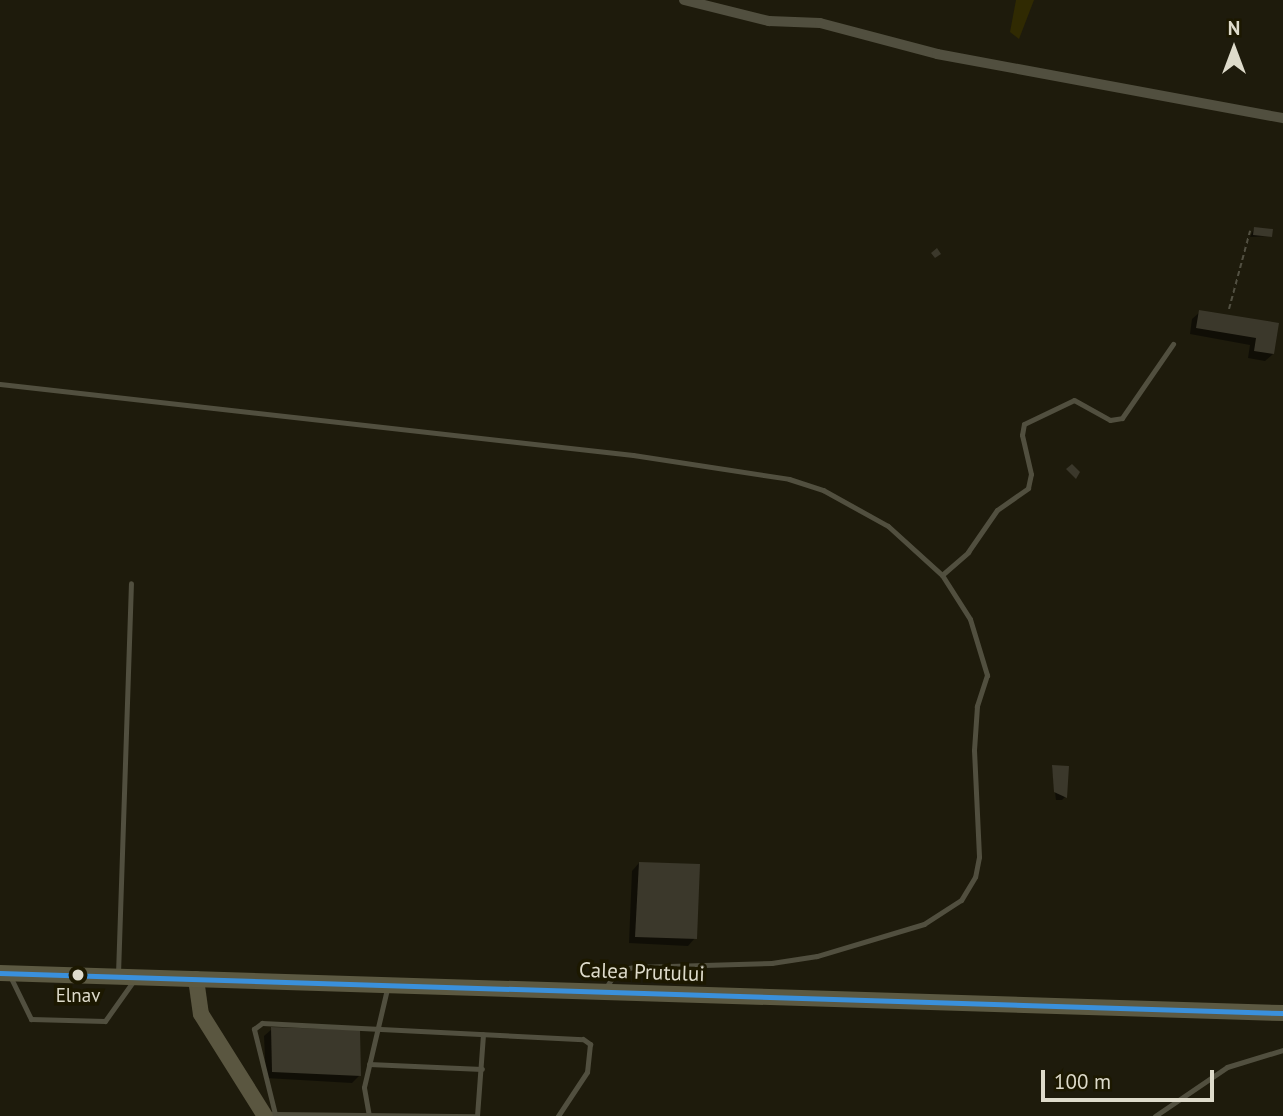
<!DOCTYPE html>
<html>
<head>
<meta charset="utf-8">
<style>
	body { margin:0 }
	#map { position:relative; width:1283px; height:1116px; overflow:hidden; background:#1e1b0c; font-family:"PT Sans",sans-serif }
	div>[style] { position:absolute }
	[style*='--x'] { left:calc(var(--x)*1px); top:calc(var(--y)*1px); width:calc(var(--w)*1px); rotate:calc(var(--a)*1deg) }
	.green>* { inset:0; background:#302a02 }
	.shadow>* { inset:0; background:#0007 }
	.building>* { inset:0; background:#3b382b }
	.path>* { height:2px; margin-top:-1px; transform-origin:0; background:repeating-linear-gradient(90deg,#525042 0 5px,transparent 0 8.5px) }
	.service>* { height:5px; margin:-2.5px; padding:0 2.5px; transform-origin:2.5px; border-radius:2.5px; background:#514f3f }
	.minor>* { height:10px; margin:-5px; padding:0 5px; transform-origin:5px; border-radius:5px; background:#514f3f }
	.primary>* { height:16px; margin:-8px; padding:0 8px; transform-origin:8px; border-radius:8px; background:#5a5640 }
	.trunk>* { height:16px; margin:-8px; padding:0 8px; transform-origin:8px; border-radius:8px; background:#5c5942 }
	.bus-1>* { height:5px; margin:-2.5px; padding:0 2.5px; transform-origin:2.5px; border-radius:2.5px; background:#3a90db }
	.dots>* { width:19px; height:19px; translate:-50% -50%; box-sizing:border-box; border:4px solid #1c1800; border-radius:50% }
	span { translate:-50% -50%; white-space:nowrap; text-align:center; line-height:1.15; -webkit-text-stroke:7px #1c1800; paint-order:stroke }
	.bus-label { font-size:19px; color:#dedbcb }
	.street-label { font-size:21px; color:#dedbcb }
	.north { position:absolute; left:1199px; top:14px; width:70px; height:70px; -webkit-text-stroke:5px #1c1800; paint-order:stroke; rotate:0deg; font-size:19px; font-weight:700; line-height:28px; text-align:center; color:#dedbcb }
	.north::after { content:''; display:block; margin:auto; width:24px; height:32px; background:#dedbcb; clip-path:polygon(50% 0,100% 100%,50% 72%,0 100%) }
	.scale { position:absolute; left:1041px; top:1070px; width:173px; height:32px; box-sizing:border-box; border:4px solid #dedbcb; border-top:0; padding-left:9px; font-size:21px; line-height:24px; white-space:nowrap; color:#dedbcb; -webkit-text-stroke:5px #1c1800; paint-order:stroke }
</style>
</head>
<body>
<div id="map">
	<div class="green">
		<i style="clip-path:polygon(1016px 0,1034px 0,1019px 39px,1010px 32px)"></i>
	</div>
	<div class="shadow">
		<i style="clip-path:polygon(1254px 229px,1270px 236px,1250px 237px)"></i>
		<i style="clip-path:polygon(1200px 312px,1277px 325px,1273px 354px,1265px 361px,1248px 358px,1250px 345px,1190px 334px,1192px 319px)"></i>
		<i style="clip-path:polygon(1052px 766px,1065px 797px,1062px 800px,1056px 800px)"></i>
		<i style="clip-path:polygon(639px 863px,695px 938px,688px 946px,629px 943px,632px 871px)"></i>
		<i style="clip-path:polygon(272px 1029px,360px 1075px,352px 1083px,266px 1078px,264px 1036px)"></i>
	</div>
	<div class="building">
		<i style="clip-path:polygon(1254px 227px,1273px 229px,1272px 237px,1253px 235px)"></i>
		<i style="clip-path:polygon(937px 248px,941px 254px,935px 258px,931px 253px)"></i>
		<i style="clip-path:polygon(1199px 310px,1279px 323px,1274px 354px,1254px 351px,1256px 338px,1196px 328px)"></i>
		<i style="clip-path:polygon(1072px 464px,1080px 472px,1076px 479px,1066px 469px)"></i>
		<i style="clip-path:polygon(1052px 765px,1069px 766px,1067px 798px,1054px 792px)"></i>
		<i style="clip-path:polygon(639px 862px,700px 864px,697px 939px,635px 937px)"></i>
		<i style="clip-path:polygon(271px 1027px,360px 1030px,361px 1076px,272px 1072px)"></i>
	</div>
	<div class="path">
		<i style="--x:1229;--y:309;--w:81;--a:-74.9"></i>
	</div>
	<div class="service">
		<i style="--x:0;--y:384;--w:637;--a:6.4"></i>
		<i style="--x:633;--y:455;--w:158;--a:8.7"></i>
		<i style="--x:789;--y:479;--w:36;--a:18"></i>
		<i style="--x:823;--y:490;--w:74;--a:29"></i>
		<i style="--x:888;--y:526;--w:73;--a:42.2"></i>
		<i style="--x:942;--y:575;--w:52;--a:57.5"></i>
		<i style="--x:970;--y:619;--w:59;--a:73.1"></i>
		<i style="--x:987;--y:675;--w:33;--a:108"></i>
		<i style="--x:977;--y:706;--w:44;--a:93.9"></i>
		<i style="--x:974;--y:750;--w:107;--a:87.3"></i>
		<i style="--x:979;--y:857;--w:20;--a:101"></i>
		<i style="--x:975;--y:877;--w:27;--a:121"></i>
		<i style="--x:961;--y:900;--w:44;--a:147"></i>
		<i style="--x:924;--y:924;--w:112;--a:163.3"></i>
		<i style="--x:817;--y:956;--w:46;--a:171.2"></i>
		<i style="--x:772;--y:963;--w:137;--a:178.3"></i>
		<i style="--x:635;--y:967;--w:18;--a:171"></i>
		<i style="--x:617;--y:970;--w:22;--a:122"></i>
		<i style="--x:942;--y:575;--w:35;--a:-41"></i>
		<i style="--x:968;--y:552;--w:51;--a:-55.4"></i>
		<i style="--x:997;--y:510;--w:38;--a:-35"></i>
		<i style="--x:1028;--y:488;--w:14;--a:-78"></i>
		<i style="--x:1031;--y:474;--w:40;--a:-103"></i>
		<i style="--x:1022;--y:435;--w:11;--a:-80"></i>
		<i style="--x:1024;--y:424;--w:55;--a:-25.6"></i>
		<i style="--x:1074;--y:400;--w:41;--a:29.1"></i>
		<i style="--x:1110;--y:420;--w:12;--a:-9"></i>
		<i style="--x:1122;--y:418;--w:90;--a:-55.4"></i>
		<i style="--x:118;--y:974;--w:391;--a:-88.1"></i>
		<i style="--x:10;--y:976;--w:48;--a:64"></i>
		<i style="--x:31;--y:1019;--w:74;--a:1.5"></i>
		<i style="--x:105;--y:1021;--w:50;--a:-54.7"></i>
		<i style="--x:369;--y:1064;--w:113;--a:2.5"></i>
		<i style="--x:272;--y:1114;--w:205;--a:0.6"></i>
		<i style="--x:477;--y:1116;--w:82;--a:-85.8"></i>
		<i style="--x:275;--y:1114;--w:88;--a:-103.9"></i>
		<i style="--x:254;--y:1029;--w:10;--a:-37"></i>
		<i style="--x:262;--y:1023;--w:321;--a:2.9"></i>
		<i style="--x:583;--y:1039;--w:9;--a:36"></i>
		<i style="--x:590;--y:1044;--w:28;--a:96"></i>
		<i style="--x:587;--y:1072;--w:53;--a:123.4"></i>
		<i style="--x:369;--y:1116;--w:29;--a:-100"></i>
		<i style="--x:364;--y:1087;--w:101;--a:-76.8"></i>
		<i style="--x:1155;--y:1116;--w:87;--a:-34.2"></i>
		<i style="--x:1227;--y:1067;--w:59;--a:-16.9"></i>
	</div>
	<div class="minor">
		<i style="--x:684;--y:0;--w:88;--a:13.9"></i>
		<i style="--x:769;--y:21;--w:51;--a:2.2"></i>
		<i style="--x:820;--y:23;--w:121;--a:14.8"></i>
		<i style="--x:937;--y:54;--w:352;--a:10.5"></i>
	</div>
	<div class="primary">
		<i style="--x:196;--y:979;--w:35;--a:82"></i>
		<i style="--x:201;--y:1014;--w:120;--a:57.9"></i>
	</div>
	<div class="trunk">
		<i style="--x:0;--y:973;--w:1284;--a:1.79"></i>
	</div>
	<div class="bus-1">
		<i style="--x:0;--y:973;--w:1284;--a:1.79"></i>
	</div>
	<div class="dots">
		<i style="left:78px;top:975px;background:#dedbcb"></i>
	</div>
	<div class="bus-label">
		<span style="left:78px;top:996px">Elnav</span>
	</div>
	<div class="street-label">
		<span style="left:642px;top:972px;rotate:2deg">Calea Prutului</span>
	</div>
	<div class="north">N</div>
	<div class="scale">100 m</div>
</div>
</body>
</html>
